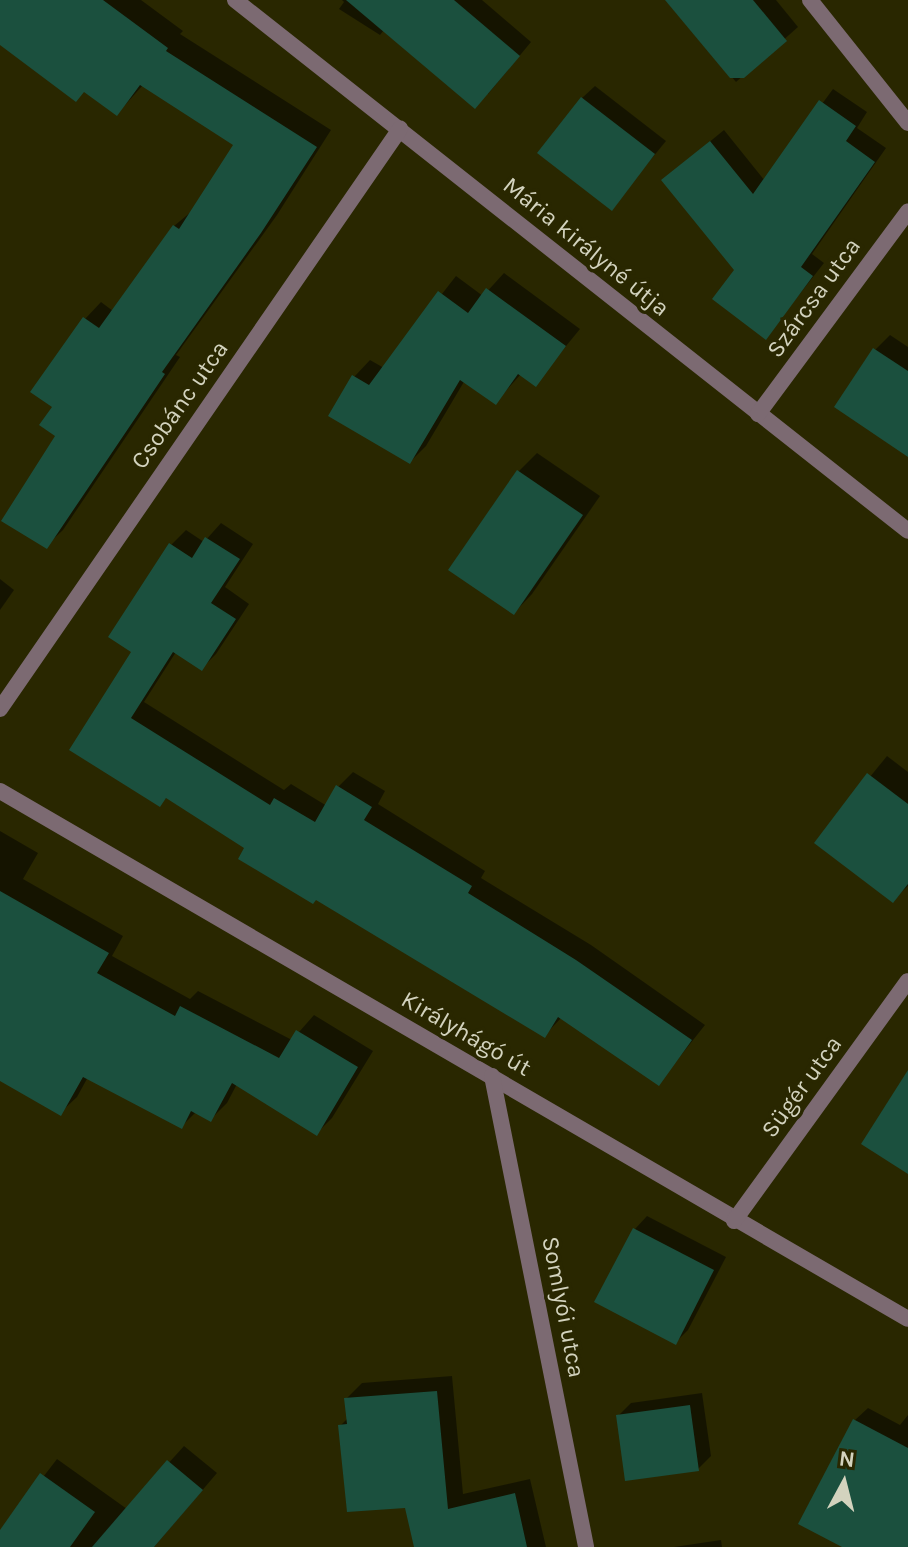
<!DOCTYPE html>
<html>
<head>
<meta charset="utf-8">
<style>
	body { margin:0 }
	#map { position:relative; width:908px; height:1547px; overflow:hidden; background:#292700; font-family:Karla,sans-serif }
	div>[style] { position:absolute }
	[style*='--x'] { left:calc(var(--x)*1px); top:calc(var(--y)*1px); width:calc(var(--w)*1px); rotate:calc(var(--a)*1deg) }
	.shadow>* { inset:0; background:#0007 }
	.building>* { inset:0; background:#1b503e }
	.minor>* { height:16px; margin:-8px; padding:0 8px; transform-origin:8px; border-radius:8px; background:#7c6a72 }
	span { translate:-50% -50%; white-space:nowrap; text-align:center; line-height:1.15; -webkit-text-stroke:7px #292700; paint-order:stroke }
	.street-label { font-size:24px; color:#d3d3be }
	.north { position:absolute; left:804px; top:1443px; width:80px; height:80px; -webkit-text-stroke:6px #292700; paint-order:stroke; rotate:7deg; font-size:22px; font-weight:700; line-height:32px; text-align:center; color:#d3d3be }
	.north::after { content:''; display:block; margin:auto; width:28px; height:36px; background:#d3d3be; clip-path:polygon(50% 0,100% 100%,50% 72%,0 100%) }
</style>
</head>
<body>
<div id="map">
	<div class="shadow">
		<i style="clip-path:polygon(0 0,141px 0,183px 31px,180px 34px,331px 130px,277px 215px,176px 355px,180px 357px,63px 530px,46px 546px,58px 436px,55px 407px,85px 319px,101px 302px,113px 311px,174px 226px,192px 211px,236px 145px,143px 85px,117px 114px,86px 90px,0 43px)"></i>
		<i style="clip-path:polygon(342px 0,482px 0,531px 42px,488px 94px,384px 30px,380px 35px,339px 9px,344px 2px)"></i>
		<i style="clip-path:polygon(667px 0,776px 0,798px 27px,736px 82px)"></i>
		<i style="clip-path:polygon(595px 86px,666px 141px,611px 208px,582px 98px)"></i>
		<i style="clip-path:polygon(833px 89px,867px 112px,857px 128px,886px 148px,812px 254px,824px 263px,766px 337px,736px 270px,663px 180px,724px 130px,765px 181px)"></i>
		<i style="clip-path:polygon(504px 273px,580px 329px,535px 384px,521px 374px,495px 403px,465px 380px,426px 446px,410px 462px,354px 377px,370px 360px,384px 368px,456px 276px,483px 296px)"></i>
		<i style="clip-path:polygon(890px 335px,908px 347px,908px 454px,875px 350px)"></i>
		<i style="clip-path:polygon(537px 453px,600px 496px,532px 594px,514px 613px,451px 570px,519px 471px)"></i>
		<i style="clip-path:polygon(221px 523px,253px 544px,225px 587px,249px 604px,216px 654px,201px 669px,176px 652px,144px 702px,284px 790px,291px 784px,327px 806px,338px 787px,353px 772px,385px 791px,378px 804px,485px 871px,481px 878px,591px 945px,705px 1025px,659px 1083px,562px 1017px,544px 1036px,167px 797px,160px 804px,72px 749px,134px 652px,171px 545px,186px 530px,204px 542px)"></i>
		<i style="clip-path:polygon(0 579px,14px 590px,0 610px)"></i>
		<i style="clip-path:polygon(887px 756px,908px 772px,908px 886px,893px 900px,816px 843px)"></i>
		<i style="clip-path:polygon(0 831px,38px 853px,23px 879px,123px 936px,112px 956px,190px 999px,198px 991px,292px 1040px,314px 1015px,373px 1051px,332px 1118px,316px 1134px,237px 1084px,227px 1103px,211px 1119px,197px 1111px,181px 1127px,88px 1077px,77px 1097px,60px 1113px,0 1079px)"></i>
		<i style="clip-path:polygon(647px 1216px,726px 1257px,688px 1330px,676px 1342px,635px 1229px)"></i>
		<i style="clip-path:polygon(452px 1376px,463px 1494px,530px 1479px,546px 1547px,416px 1547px,406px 1506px,340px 1426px,348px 1418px,346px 1399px,362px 1383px)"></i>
		<i style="clip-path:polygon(702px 1393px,711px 1456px,698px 1469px,618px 1416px,631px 1403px)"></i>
		<i style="clip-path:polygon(868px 1408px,900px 1425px,908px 1415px,908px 1547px,855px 1420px)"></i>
		<i style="clip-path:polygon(184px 1446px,217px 1473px,154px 1547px,0 1547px,0 1533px,57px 1459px,127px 1509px)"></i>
		<i style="clip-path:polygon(721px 1540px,722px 1547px,674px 1547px)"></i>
	</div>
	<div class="building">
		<i style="clip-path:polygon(0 0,103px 0,168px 48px,166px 51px,317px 147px,261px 233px,162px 372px,165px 374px,47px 549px,1px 521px,55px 436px,39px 425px,52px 407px,30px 392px,83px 317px,99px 328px,173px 225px,179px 229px,233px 145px,140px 85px,117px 116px,84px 92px,76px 102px,0 45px)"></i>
		<i style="clip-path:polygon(346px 0,454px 0,520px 56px,475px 109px)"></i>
		<i style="clip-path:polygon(665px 0,753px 0,787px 41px,744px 78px,730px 78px)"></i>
		<i style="clip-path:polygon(581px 97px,655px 154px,612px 211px,537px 153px)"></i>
		<i style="clip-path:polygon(819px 100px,856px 126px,846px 141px,875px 162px,801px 267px,813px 276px,766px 340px,712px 299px,734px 270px,661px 180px,710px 141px,753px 194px)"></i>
		<i style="clip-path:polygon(486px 288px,566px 346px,536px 387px,518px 374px,496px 405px,460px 380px,410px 464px,328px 416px,352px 375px,369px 385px,438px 291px,468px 313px)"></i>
		<i style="clip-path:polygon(873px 348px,908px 371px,908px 457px,834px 407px)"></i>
		<i style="clip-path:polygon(517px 470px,583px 515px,514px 615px,448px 570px)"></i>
		<i style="clip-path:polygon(205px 537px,240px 559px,211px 603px,236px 619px,202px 671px,173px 652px,131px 718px,270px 805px,274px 798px,315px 822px,336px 785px,372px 807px,364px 820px,472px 886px,468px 893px,576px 960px,692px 1040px,659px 1086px,558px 1017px,545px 1038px,316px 900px,313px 904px,238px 859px,244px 848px,166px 798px,160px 807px,69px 750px,131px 652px,108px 637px,169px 543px,192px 558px)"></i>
		<i style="clip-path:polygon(867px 773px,908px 804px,908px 884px,893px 903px,814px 843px)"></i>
		<i style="clip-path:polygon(0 891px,109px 953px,97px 973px,175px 1016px,180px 1006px,279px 1058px,296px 1030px,358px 1067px,317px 1136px,232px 1083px,211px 1122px,191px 1111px,182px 1129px,83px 1077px,61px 1116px,0 1081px)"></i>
		<i style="clip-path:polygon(908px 1070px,908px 1174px,861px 1144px)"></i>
		<i style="clip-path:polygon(633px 1228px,714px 1270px,676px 1345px,594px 1302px)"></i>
		<i style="clip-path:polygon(437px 1391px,448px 1509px,515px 1493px,527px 1547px,414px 1547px,405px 1508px,347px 1512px,338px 1425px,347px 1424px,344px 1398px)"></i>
		<i style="clip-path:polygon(690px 1405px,699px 1471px,625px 1481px,616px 1415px)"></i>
		<i style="clip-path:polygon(853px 1419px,908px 1448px,908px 1547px,842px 1547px,798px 1524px)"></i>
		<i style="clip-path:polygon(167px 1460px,203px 1490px,154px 1547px,92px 1547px)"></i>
		<i style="clip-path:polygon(40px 1473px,95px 1512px,70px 1547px,0 1547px,0 1530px)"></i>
	</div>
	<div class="minor">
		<i style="--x:235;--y:0;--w:857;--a:38.27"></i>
		<i style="--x:810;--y:0;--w:157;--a:51.5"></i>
		<i style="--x:758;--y:414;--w:252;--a:-53.5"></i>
		<i style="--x:0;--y:709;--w:705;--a:-55.41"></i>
		<i style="--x:0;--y:791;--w:1050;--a:30.18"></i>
		<i style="--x:492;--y:1076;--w:480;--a:78.7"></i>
		<i style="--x:734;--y:1221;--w:296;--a:-54.1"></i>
	</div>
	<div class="street-label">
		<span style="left:586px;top:247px;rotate:39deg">Mária királyné útja</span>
		<span style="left:814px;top:298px;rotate:-54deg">Szárcsa utca</span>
		<span style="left:180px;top:405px;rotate:-55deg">Csobánc utca</span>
		<span style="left:466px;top:1034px;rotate:30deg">Királyhágó út</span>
		<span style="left:802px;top:1087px;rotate:-54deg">Sügér utca</span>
		<span style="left:563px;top:1307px;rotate:79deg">Somlyói utca</span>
	</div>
	<div class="north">N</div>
</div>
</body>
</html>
